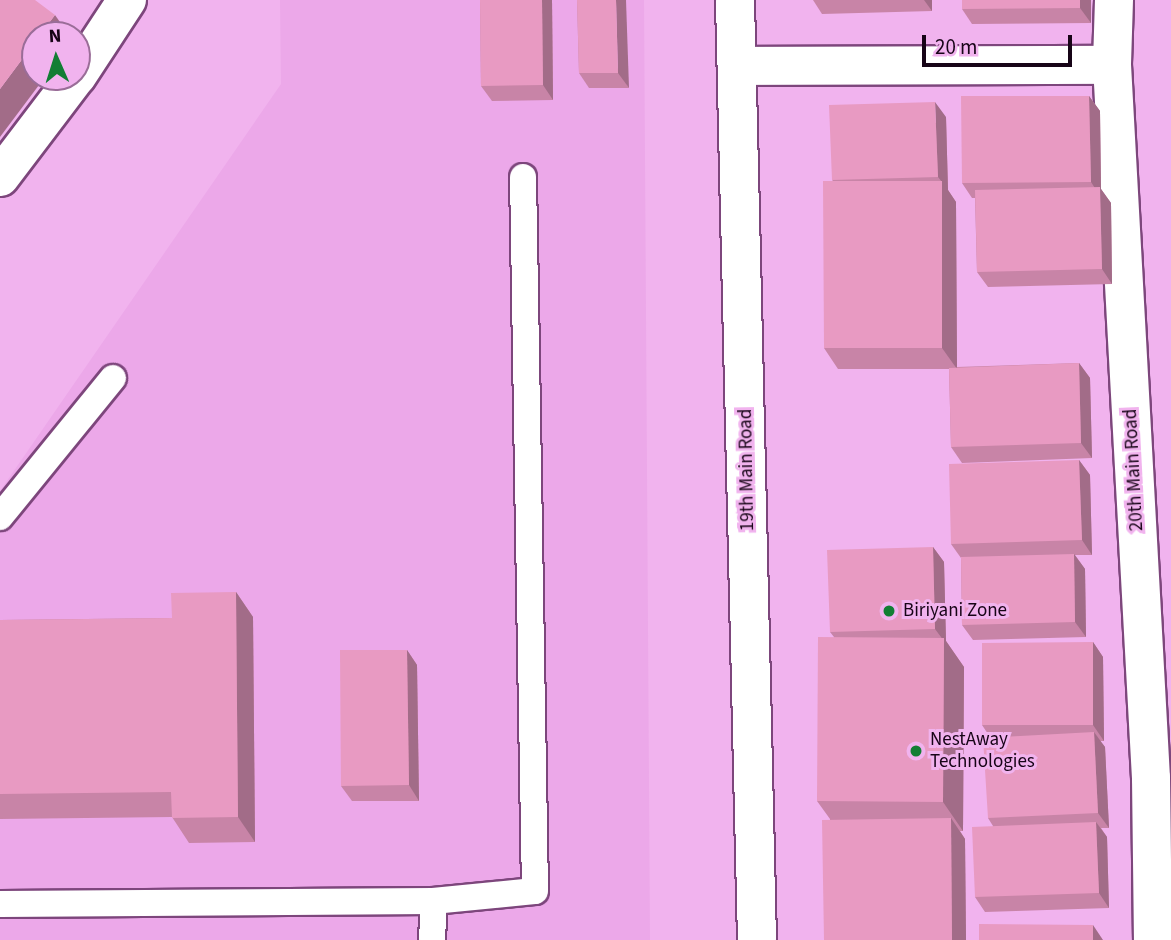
<!DOCTYPE html>
<html>
<head>
<meta charset="utf-8">
<style>
	body { margin:0 }
	#map { position:relative; width:1171px; height:940px; overflow:hidden; background:#f1b3ee; font-family:"Source Sans 3",sans-serif }
	div>[style] { position:absolute }
	[style*='--x'] { left:calc(var(--x)*1px); top:calc(var(--y)*1px); width:calc(var(--w)*1px); rotate:calc(var(--a)*1deg) }
	.built>* { inset:0; background:#eca8e9 }
	.roads { filter:drop-shadow(2px 0 #7d467c) drop-shadow(-2px 0 #7d467c) drop-shadow(0 2px #7d467c) drop-shadow(0 -2px #7d467c) }
	.service>* { height:26px; margin:-13px; padding:0 13px; transform-origin:13px; border-radius:13px; background:#fff }
	.minor>* { height:38px; margin:-19px; padding:0 19px; transform-origin:19px; border-radius:19px; background:#fff }
	.tertiary>* { height:38px; margin:-19px; padding:0 19px; transform-origin:19px; border-radius:19px; background:#fff }
	.secondary>* { height:38px; margin:-19px; padding:0 19px; transform-origin:19px; border-radius:19px; background:#fff }
	.wall>* { inset:0; background:#c884a7 }
	.shaded-wall>* { inset:0; background:#a26c88 }
	.building>* { inset:0; background:#e89ac2 }
	.dots>* { width:19px; height:19px; translate:-50% -50%; box-sizing:border-box; border:4px solid #f1b3ee; border-radius:50% }
	span { translate:-50% -50%; white-space:nowrap; text-align:center; line-height:1.15; -webkit-text-stroke:6px #f1b3ee; paint-order:stroke }
	.street-label { font-size:19px; color:#170417 }
	.poi-label { font-size:19px; color:#170417 }
	.left { translate:0 -50%; text-align:left }
	.north { position:absolute; left:21px; top:21px; width:70px; height:70px; box-sizing:border-box; background:#f1b3ee; border:2px solid #9a6d98; border-radius:50%; rotate:357deg; font-size:19px; font-weight:700; line-height:28px; text-align:center; color:#170417 }
	.north::after { content:''; display:block; margin:auto; width:24px; height:32px; background:#127e34; clip-path:polygon(50% 0,100% 100%,50% 72%,0 100%) }
	.scale { position:absolute; left:922px; top:35px; width:150px; height:32px; box-sizing:border-box; border:4px solid #170417; border-top:0; padding-left:9px; font-size:21px; line-height:24px; white-space:nowrap; color:#170417; -webkit-text-stroke:5px #f1b3ee; paint-order:stroke }
</style>
</head>
<body>
<div id="map">
	<div class="built">
		<i style="clip-path:polygon(280px 0,644px 0,650px 940px,0 940px,0 491px,281px 84px)"></i>
	</div>
	<div class="roads">
		<div class="service">
			<i style="--x:0;--y:517;--w:179;--a:-50.9"></i>
			<i style="--x:433;--y:901;--w:102;--a:-5.6"></i>
			<i style="--x:535;--y:891;--w:714;--a:-90.96"></i>
			<i style="--x:0;--y:904;--w:433;--a:-0.4"></i>
			<i style="--x:433;--y:901;--w:39;--a:91"></i>
		</div>
		<div class="minor">
			<i style="--x:1114;--y:0;--w:65;--a:91.8"></i>
			<i style="--x:1112;--y:65;--w:714;--a:86.87"></i>
			<i style="--x:1151;--y:778;--w:162;--a:89.3"></i>
			<i style="--x:738;--y:66;--w:374;--a:-0.2"></i>
		</div>
		<div class="tertiary">
			<i style="--x:77;--y:76;--w:91;--a:-56.7"></i>
			<i style="--x:0;--y:177;--w:126;--a:-52.8"></i>
		</div>
		<div class="secondary">
			<i style="--x:735;--y:0;--w:940;--a:88.66"></i>
		</div>
	</div>
	<div class="wall">
		<i style="clip-path:polygon(480px 0,552px 0,553px 100px,492px 101px,481px 86px)"></i>
		<i style="clip-path:polygon(577px 0,629px 88px,589px 88px,579px 73px)"></i>
		<i style="clip-path:polygon(813px 0,932px 0,932px 11px,822px 14px)"></i>
		<i style="clip-path:polygon(962px 0,1091px 0,1091px 23px,972px 24px,962px 9px)"></i>
		<i style="clip-path:polygon(1089px 96px,1100px 111px,1101px 189px,1111px 203px,1112px 284px,988px 287px,977px 272px,975px 198px,972px 198px,962px 183px)"></i>
		<i style="clip-path:polygon(946px 117px,948px 190px,956px 202px,957px 367px,1079px 363px,1090px 378px,1092px 458px,962px 463px,951px 447px,949px 369px,838px 369px,824px 348px,833px 181px,832px 180px)"></i>
		<i style="clip-path:polygon(1079px 460px,1090px 475px,1092px 555px,1075px 555px,1085px 569px,1086px 637px,973px 640px,962px 625px,961px 558px,951px 544px)"></i>
		<i style="clip-path:polygon(933px 547px,944px 562px,946px 641px,964px 667px,963px 831px,960px 831px,965px 839px,966px 940px,824px 940px,830px 819px,817px 801px,834px 637px,830px 632px)"></i>
		<i style="clip-path:polygon(236px 592px,253px 617px,255px 842px,189px 843px,172px 817px,0 819px,0 620px,172px 618px)"></i>
		<i style="clip-path:polygon(1093px 642px,1103px 657px,1104px 741px,1100px 741px,1105px 747px,1109px 828px,1101px 828px,1107px 837px,1109px 908px,985px 912px,975px 897px,993px 826px,988px 818px,990px 737px,982px 725px)"></i>
		<i style="clip-path:polygon(407px 650px,417px 665px,419px 801px,352px 801px,341px 786px)"></i>
	</div>
	<div class="shaded-wall">
		<i style="clip-path:polygon(542px 0,552px 0,553px 100px,543px 85px)"></i>
		<i style="clip-path:polygon(616px 0,626px 0,629px 88px,618px 73px)"></i>
		<i style="clip-path:polygon(924px 0,932px 0,932px 11px)"></i>
		<i style="clip-path:polygon(1080px 0,1091px 0,1091px 23px,1080px 8px)"></i>
		<i style="clip-path:polygon(55px 15px,69px 35px,40px 35px)"></i>
		<i style="clip-path:polygon(35px 42px,35px 77px,45px 77px,0 137px,0 89px)"></i>
		<i style="clip-path:polygon(1089px 96px,1100px 111px,1101px 189px,1111px 203px,1112px 284px,1102px 269px,1100px 196px,1091px 182px)"></i>
		<i style="clip-path:polygon(935px 102px,946px 117px,948px 190px,956px 202px,957px 369px,942px 348px,942px 182px,938px 177px)"></i>
		<i style="clip-path:polygon(1079px 363px,1090px 378px,1092px 458px,1081px 443px)"></i>
		<i style="clip-path:polygon(1079px 460px,1090px 475px,1092px 555px,1082px 540px)"></i>
		<i style="clip-path:polygon(933px 547px,944px 562px,946px 641px,964px 667px,963px 831px,943px 802px,944px 641px,935px 629px)"></i>
		<i style="clip-path:polygon(1074px 554px,1085px 569px,1086px 637px,1075px 622px)"></i>
		<i style="clip-path:polygon(236px 592px,253px 617px,255px 842px,238px 817px)"></i>
		<i style="clip-path:polygon(1093px 642px,1103px 657px,1104px 741px,1093px 725px)"></i>
		<i style="clip-path:polygon(407px 650px,417px 665px,419px 801px,409px 785px)"></i>
		<i style="clip-path:polygon(1094px 732px,1105px 747px,1109px 828px,1098px 813px)"></i>
		<i style="clip-path:polygon(951px 818px,965px 839px,966px 940px,952px 940px)"></i>
		<i style="clip-path:polygon(1096px 822px,1107px 837px,1109px 908px,1099px 893px)"></i>
		<i style="clip-path:polygon(1093px 925px,1103px 940px,1093px 940px)"></i>
	</div>
	<div class="building">
		<i style="clip-path:polygon(0 0,35px 0,55px 15px,40px 35px,35px 35px,35px 42px,0 89px)"></i>
		<i style="clip-path:polygon(480px 0,542px 0,543px 85px,481px 86px)"></i>
		<i style="clip-path:polygon(577px 0,616px 0,618px 73px,579px 73px)"></i>
		<i style="clip-path:polygon(962px 0,1080px 0,1080px 8px,962px 9px)"></i>
		<i style="clip-path:polygon(961px 96px,1089px 96px,1091px 182px,962px 183px)"></i>
		<i style="clip-path:polygon(935px 102px,938px 177px,832px 180px,829px 105px)"></i>
		<i style="clip-path:polygon(823px 181px,942px 181px,942px 348px,824px 348px)"></i>
		<i style="clip-path:polygon(1100px 187px,1102px 269px,977px 272px,975px 190px)"></i>
		<i style="clip-path:polygon(1079px 363px,1081px 443px,951px 447px,949px 368px)"></i>
		<i style="clip-path:polygon(1079px 460px,1082px 540px,951px 544px,949px 464px)"></i>
		<i style="clip-path:polygon(933px 547px,935px 629px,830px 632px,827px 550px)"></i>
		<i style="clip-path:polygon(1074px 554px,1075px 622px,962px 625px,961px 557px)"></i>
		<i style="clip-path:polygon(236px 592px,238px 817px,172px 818px,171px 792px,0 794px,0 620px,172px 618px,171px 593px)"></i>
		<i style="clip-path:polygon(818px 637px,944px 638px,943px 802px,817px 801px)"></i>
		<i style="clip-path:polygon(1093px 642px,1093px 725px,982px 725px,982px 643px)"></i>
		<i style="clip-path:polygon(340px 650px,407px 650px,409px 785px,341px 786px)"></i>
		<i style="clip-path:polygon(1094px 732px,1098px 813px,988px 818px,983px 738px)"></i>
		<i style="clip-path:polygon(951px 818px,952px 940px,824px 940px,822px 820px)"></i>
		<i style="clip-path:polygon(1096px 822px,1099px 893px,975px 897px,972px 827px)"></i>
		<i style="clip-path:polygon(979px 924px,1093px 925px,1093px 940px,979px 940px)"></i>
	</div>
	<div class="dots">
		<i style="left:889px;top:611px;background:#127e34"></i>
		<i style="left:916px;top:751px;background:#127e34"></i>
	</div>
	<div class="street-label">
		<span style="left:747px;top:470px;rotate:-91deg">19th Main Road</span>
		<span style="left:1134px;top:470px;rotate:-93deg">20th Main Road</span>
	</div>
	<div class="poi-label">
		<span class="left" style="left:903px;top:611px">Biriyani Zone</span>
		<span class="left" style="left:930px;top:751px">NestAway<br>Technologies</span>
	</div>
	<div class="north">N</div>
	<div class="scale">20 m</div>
</div>
</body>
</html>
